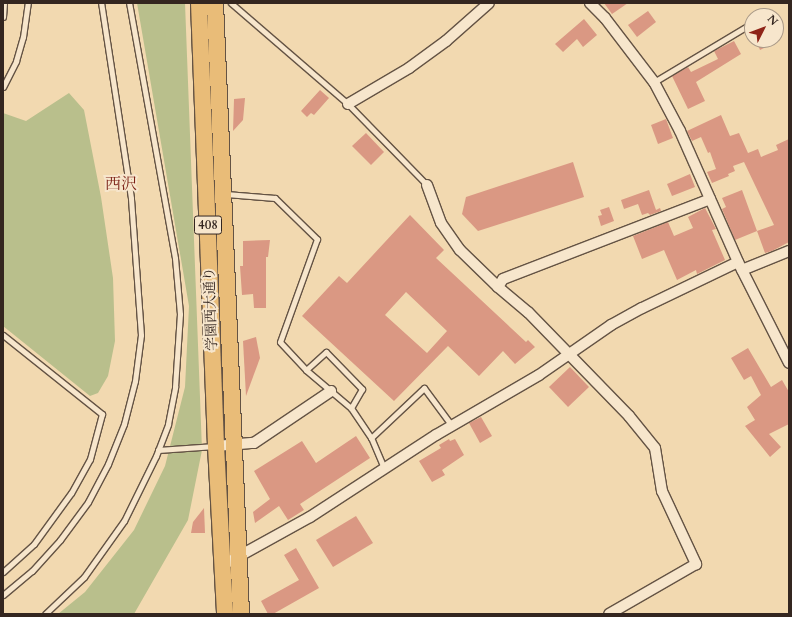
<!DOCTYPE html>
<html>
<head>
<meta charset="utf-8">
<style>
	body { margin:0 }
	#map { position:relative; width:792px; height:617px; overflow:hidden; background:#f2d9b0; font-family:Cardo,"Noto Serif JP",serif }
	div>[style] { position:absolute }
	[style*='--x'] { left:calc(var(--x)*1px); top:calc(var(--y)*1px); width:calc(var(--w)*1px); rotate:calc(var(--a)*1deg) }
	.green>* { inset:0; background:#b9bf8c }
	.building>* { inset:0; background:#da9883 }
	.roads { filter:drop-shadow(1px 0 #645344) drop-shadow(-1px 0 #645344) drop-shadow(0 1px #645344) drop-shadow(0 -1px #645344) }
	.service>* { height:5px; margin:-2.5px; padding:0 2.5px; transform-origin:2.5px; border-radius:2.5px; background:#f7e6cc }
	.minor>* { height:10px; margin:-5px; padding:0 5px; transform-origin:5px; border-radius:5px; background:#f7e6cc }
	.trunk>* { height:16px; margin:-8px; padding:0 8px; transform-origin:8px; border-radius:8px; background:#e9bc78 }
	span { translate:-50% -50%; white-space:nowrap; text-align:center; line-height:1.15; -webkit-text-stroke:4px #f7e6cc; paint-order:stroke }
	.shield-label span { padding:1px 3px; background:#f7e6cc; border:1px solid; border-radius:3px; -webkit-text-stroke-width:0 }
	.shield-label { font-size:13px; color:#342620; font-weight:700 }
	.street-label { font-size:14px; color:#342620 }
	.quarter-label { font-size:16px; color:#7a1f14 }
	.frame { position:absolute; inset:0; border:4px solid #342620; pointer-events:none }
	.north { position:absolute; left:744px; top:8px; width:40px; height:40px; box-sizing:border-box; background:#f7e6cc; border:1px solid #a99987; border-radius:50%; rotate:48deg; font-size:11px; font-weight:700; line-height:16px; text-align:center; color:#342620 }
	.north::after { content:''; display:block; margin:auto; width:14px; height:18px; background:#8f2418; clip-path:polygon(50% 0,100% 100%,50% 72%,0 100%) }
</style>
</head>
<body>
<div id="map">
	<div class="green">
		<i style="clip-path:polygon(137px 3px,185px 3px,202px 450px,188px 520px,134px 614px,58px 614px,85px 592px,134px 530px,165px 466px,185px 387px,189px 306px)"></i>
		<i style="clip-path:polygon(69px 93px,84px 110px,101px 197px,113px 278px,115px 341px,108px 376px,98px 393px,90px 396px,3px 326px,3px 113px,26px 121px)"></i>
	</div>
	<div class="building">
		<i style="clip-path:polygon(604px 3px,628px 3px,612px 14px)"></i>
		<i style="clip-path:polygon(648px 11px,656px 22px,637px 37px,628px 25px)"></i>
		<i style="clip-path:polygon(584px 19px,597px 35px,583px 47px,577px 39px,563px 52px,555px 44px)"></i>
		<i style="clip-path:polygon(756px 40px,780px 40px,760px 50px)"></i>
		<i style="clip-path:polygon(734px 41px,741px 54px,696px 82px,705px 101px,688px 109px,672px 76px,688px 67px,691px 72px,718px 59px,714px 51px)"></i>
		<i style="clip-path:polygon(320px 90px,329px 98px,314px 115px,311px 113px,307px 117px,301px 111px)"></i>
		<i style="clip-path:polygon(245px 98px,243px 120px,233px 131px,234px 99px)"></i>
		<i style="clip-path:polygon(721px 115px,730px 136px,739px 133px,748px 153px,758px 149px,761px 157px,778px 150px,776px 145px,789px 139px,789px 242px,772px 251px,765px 253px,757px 231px,774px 225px,744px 162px,733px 166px,735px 171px,728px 174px,729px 176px,712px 183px,707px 172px,716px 169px,710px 152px,708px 153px,701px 137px,692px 141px,687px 131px)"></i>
		<i style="clip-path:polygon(666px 119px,673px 138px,658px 144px,651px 125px)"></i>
		<i style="clip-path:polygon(366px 133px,384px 152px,371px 165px,352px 146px)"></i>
		<i style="clip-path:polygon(573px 162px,584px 197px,478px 231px,462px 214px,466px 197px)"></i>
		<i style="clip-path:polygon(690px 174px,695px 187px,672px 196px,667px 184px)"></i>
		<i style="clip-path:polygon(649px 190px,656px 210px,660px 208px,661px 211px,650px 215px,648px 213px,642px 215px,638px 204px,624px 209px,621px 200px)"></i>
		<i style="clip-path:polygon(742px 190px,757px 231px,735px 240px,722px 209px,726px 207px,722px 198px)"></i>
		<i style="clip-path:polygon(609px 207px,614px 221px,601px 226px,598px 216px,602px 215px,600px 210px)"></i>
		<i style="clip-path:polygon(705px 208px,716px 229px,712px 230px,725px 260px,697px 274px,696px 270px,677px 280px,664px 250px,642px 259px,633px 236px,668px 222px,674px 236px,693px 228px,688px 217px)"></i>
		<i style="clip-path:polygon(evenodd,410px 215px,444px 250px,436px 258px,526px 342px,528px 340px,535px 347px,515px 364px,503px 351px,479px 376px,448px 346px,394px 401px,302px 316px,339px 276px,347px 283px,410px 215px,406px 292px,447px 331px,427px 353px,385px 315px,406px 292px)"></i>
		<i style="clip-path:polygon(270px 240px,268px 257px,266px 257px,266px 308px,254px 308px,253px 294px,242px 295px,240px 266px,243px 266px,243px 241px)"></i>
		<i style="clip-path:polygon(256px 337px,260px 358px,246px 396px,243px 341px)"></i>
		<i style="clip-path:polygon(748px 348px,771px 387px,782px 380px,789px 392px,789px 424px,769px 434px,781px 447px,770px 457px,745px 426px,755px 420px,747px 407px,761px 395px,751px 376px,744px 380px,731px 358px)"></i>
		<i style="clip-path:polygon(570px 367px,589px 387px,568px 407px,549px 387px)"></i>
		<i style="clip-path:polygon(481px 417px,492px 436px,480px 443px,469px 423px)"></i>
		<i style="clip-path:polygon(356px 436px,370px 458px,300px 504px,304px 510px,288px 520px,279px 506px,255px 523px,253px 512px,270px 499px,254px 471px,302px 441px,316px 463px)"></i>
		<i style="clip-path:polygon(449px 439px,450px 441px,455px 439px,464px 455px,442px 470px,445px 475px,432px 482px,419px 461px,441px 448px,439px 445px)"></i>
		<i style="clip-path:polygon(204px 508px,205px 533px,191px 533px,193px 522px)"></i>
		<i style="clip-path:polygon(356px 516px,373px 543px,333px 567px,316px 540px)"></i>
		<i style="clip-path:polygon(296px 548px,319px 588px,273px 614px,268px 614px,261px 601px,299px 580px,284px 555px)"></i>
	</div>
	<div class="roads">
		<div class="service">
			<i style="--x:231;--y:3;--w:155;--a:40.8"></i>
			<i style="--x:348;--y:104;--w:113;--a:45.7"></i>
			<i style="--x:3;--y:17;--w:14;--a:-86"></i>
			<i style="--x:654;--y:82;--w:114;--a:-31"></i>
			<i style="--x:3;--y:87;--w:29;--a:-63"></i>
			<i style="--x:16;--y:61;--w:25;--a:-74"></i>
			<i style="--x:23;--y:37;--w:34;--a:-82"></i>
			<i style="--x:226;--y:194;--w:49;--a:4.7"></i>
			<i style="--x:275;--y:198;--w:59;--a:44.3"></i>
			<i style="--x:317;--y:239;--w:109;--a:109.8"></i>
			<i style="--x:280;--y:342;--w:38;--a:47"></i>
			<i style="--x:306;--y:370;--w:59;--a:40.2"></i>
			<i style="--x:351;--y:408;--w:36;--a:56"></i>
			<i style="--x:3;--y:335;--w:127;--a:38.6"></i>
			<i style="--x:102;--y:414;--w:47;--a:104.9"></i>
			<i style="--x:90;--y:459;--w:39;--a:119"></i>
			<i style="--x:71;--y:493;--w:63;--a:126"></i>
			<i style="--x:34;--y:544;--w:42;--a:137.9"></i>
			<i style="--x:306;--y:370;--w:27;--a:-42"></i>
			<i style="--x:326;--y:352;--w:52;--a:45.8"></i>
			<i style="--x:362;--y:389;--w:22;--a:120"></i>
			<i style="--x:158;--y:450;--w:57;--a:-4"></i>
			<i style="--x:384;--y:468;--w:33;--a:-113"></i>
			<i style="--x:371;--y:438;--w:73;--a:-43.3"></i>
			<i style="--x:424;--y:388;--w:47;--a:53.6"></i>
			<i style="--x:3;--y:595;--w:38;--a:-40"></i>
			<i style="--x:32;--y:571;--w:42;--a:-47.9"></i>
			<i style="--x:60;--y:540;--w:47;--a:-53.6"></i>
			<i style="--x:88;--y:502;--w:43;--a:-62.2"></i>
			<i style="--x:108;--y:464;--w:43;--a:-68.2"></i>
			<i style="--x:124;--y:424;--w:44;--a:-75.7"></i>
			<i style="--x:135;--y:381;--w:46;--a:-82.6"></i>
			<i style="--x:141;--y:335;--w:137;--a:-94.2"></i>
			<i style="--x:131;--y:198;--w:197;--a:-98.7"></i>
			<i style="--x:45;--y:614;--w:54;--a:-43.5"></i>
			<i style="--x:84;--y:577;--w:69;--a:-54.5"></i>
			<i style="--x:124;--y:521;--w:72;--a:-63.8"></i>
			<i style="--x:156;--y:456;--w:34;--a:-69"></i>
			<i style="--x:168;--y:424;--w:38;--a:-79"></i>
			<i style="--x:175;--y:387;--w:73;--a:-86.1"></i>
			<i style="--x:180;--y:314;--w:56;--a:-95.1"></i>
			<i style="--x:175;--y:258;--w:259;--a:-100.2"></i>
		</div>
		<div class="minor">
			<i style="--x:590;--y:3;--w:21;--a:45"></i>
			<i style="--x:605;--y:18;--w:81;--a:52.6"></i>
			<i style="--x:654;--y:82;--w:55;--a:62"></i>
			<i style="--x:680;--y:131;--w:143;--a:66.1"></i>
			<i style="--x:738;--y:262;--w:113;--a:63.2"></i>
			<i style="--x:348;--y:104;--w:71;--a:-30.5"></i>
			<i style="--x:409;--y:68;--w:46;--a:-36.1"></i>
			<i style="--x:446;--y:41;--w:57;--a:-41.5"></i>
			<i style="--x:427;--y:185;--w:40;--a:69.8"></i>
			<i style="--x:441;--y:223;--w:33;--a:55"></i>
			<i style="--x:460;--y:250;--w:53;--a:44.2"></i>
			<i style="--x:498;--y:287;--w:39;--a:40"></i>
			<i style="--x:528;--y:312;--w:145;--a:45.8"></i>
			<i style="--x:629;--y:416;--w:41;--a:50.9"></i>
			<i style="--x:655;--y:448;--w:44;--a:80.8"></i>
			<i style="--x:662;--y:491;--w:81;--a:65"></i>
			<i style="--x:696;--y:564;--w:100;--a:150.1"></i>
			<i style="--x:742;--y:270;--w:51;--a:-22"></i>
			<i style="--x:498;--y:287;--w:9;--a:-58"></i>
			<i style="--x:503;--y:279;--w:222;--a:-21.1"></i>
			<i style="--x:216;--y:446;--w:38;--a:-5"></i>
			<i style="--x:254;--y:443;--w:93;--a:-34"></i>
			<i style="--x:223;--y:565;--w:99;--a:-28.9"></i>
			<i style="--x:310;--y:517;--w:150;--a:-33.1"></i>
			<i style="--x:436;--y:435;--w:119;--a:-30.2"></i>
			<i style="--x:539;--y:375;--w:88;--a:-34.8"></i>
			<i style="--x:611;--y:325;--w:35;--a:-29"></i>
			<i style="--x:642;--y:308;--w:106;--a:-25.6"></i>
		</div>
		<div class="trunk">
			<i style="--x:199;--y:3;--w:443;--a:87.8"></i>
			<i style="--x:216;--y:446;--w:168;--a:86.9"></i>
			<i style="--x:215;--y:3;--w:612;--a:87.56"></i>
		</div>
	</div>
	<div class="shield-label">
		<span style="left:208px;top:225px">408</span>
	</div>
	<div class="street-label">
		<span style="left:211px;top:309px;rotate:-92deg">学園西大通り</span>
	</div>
	<div class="quarter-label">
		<span style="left:121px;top:184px">西沢</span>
	</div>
	<div class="frame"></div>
	<div class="north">N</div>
</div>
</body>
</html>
